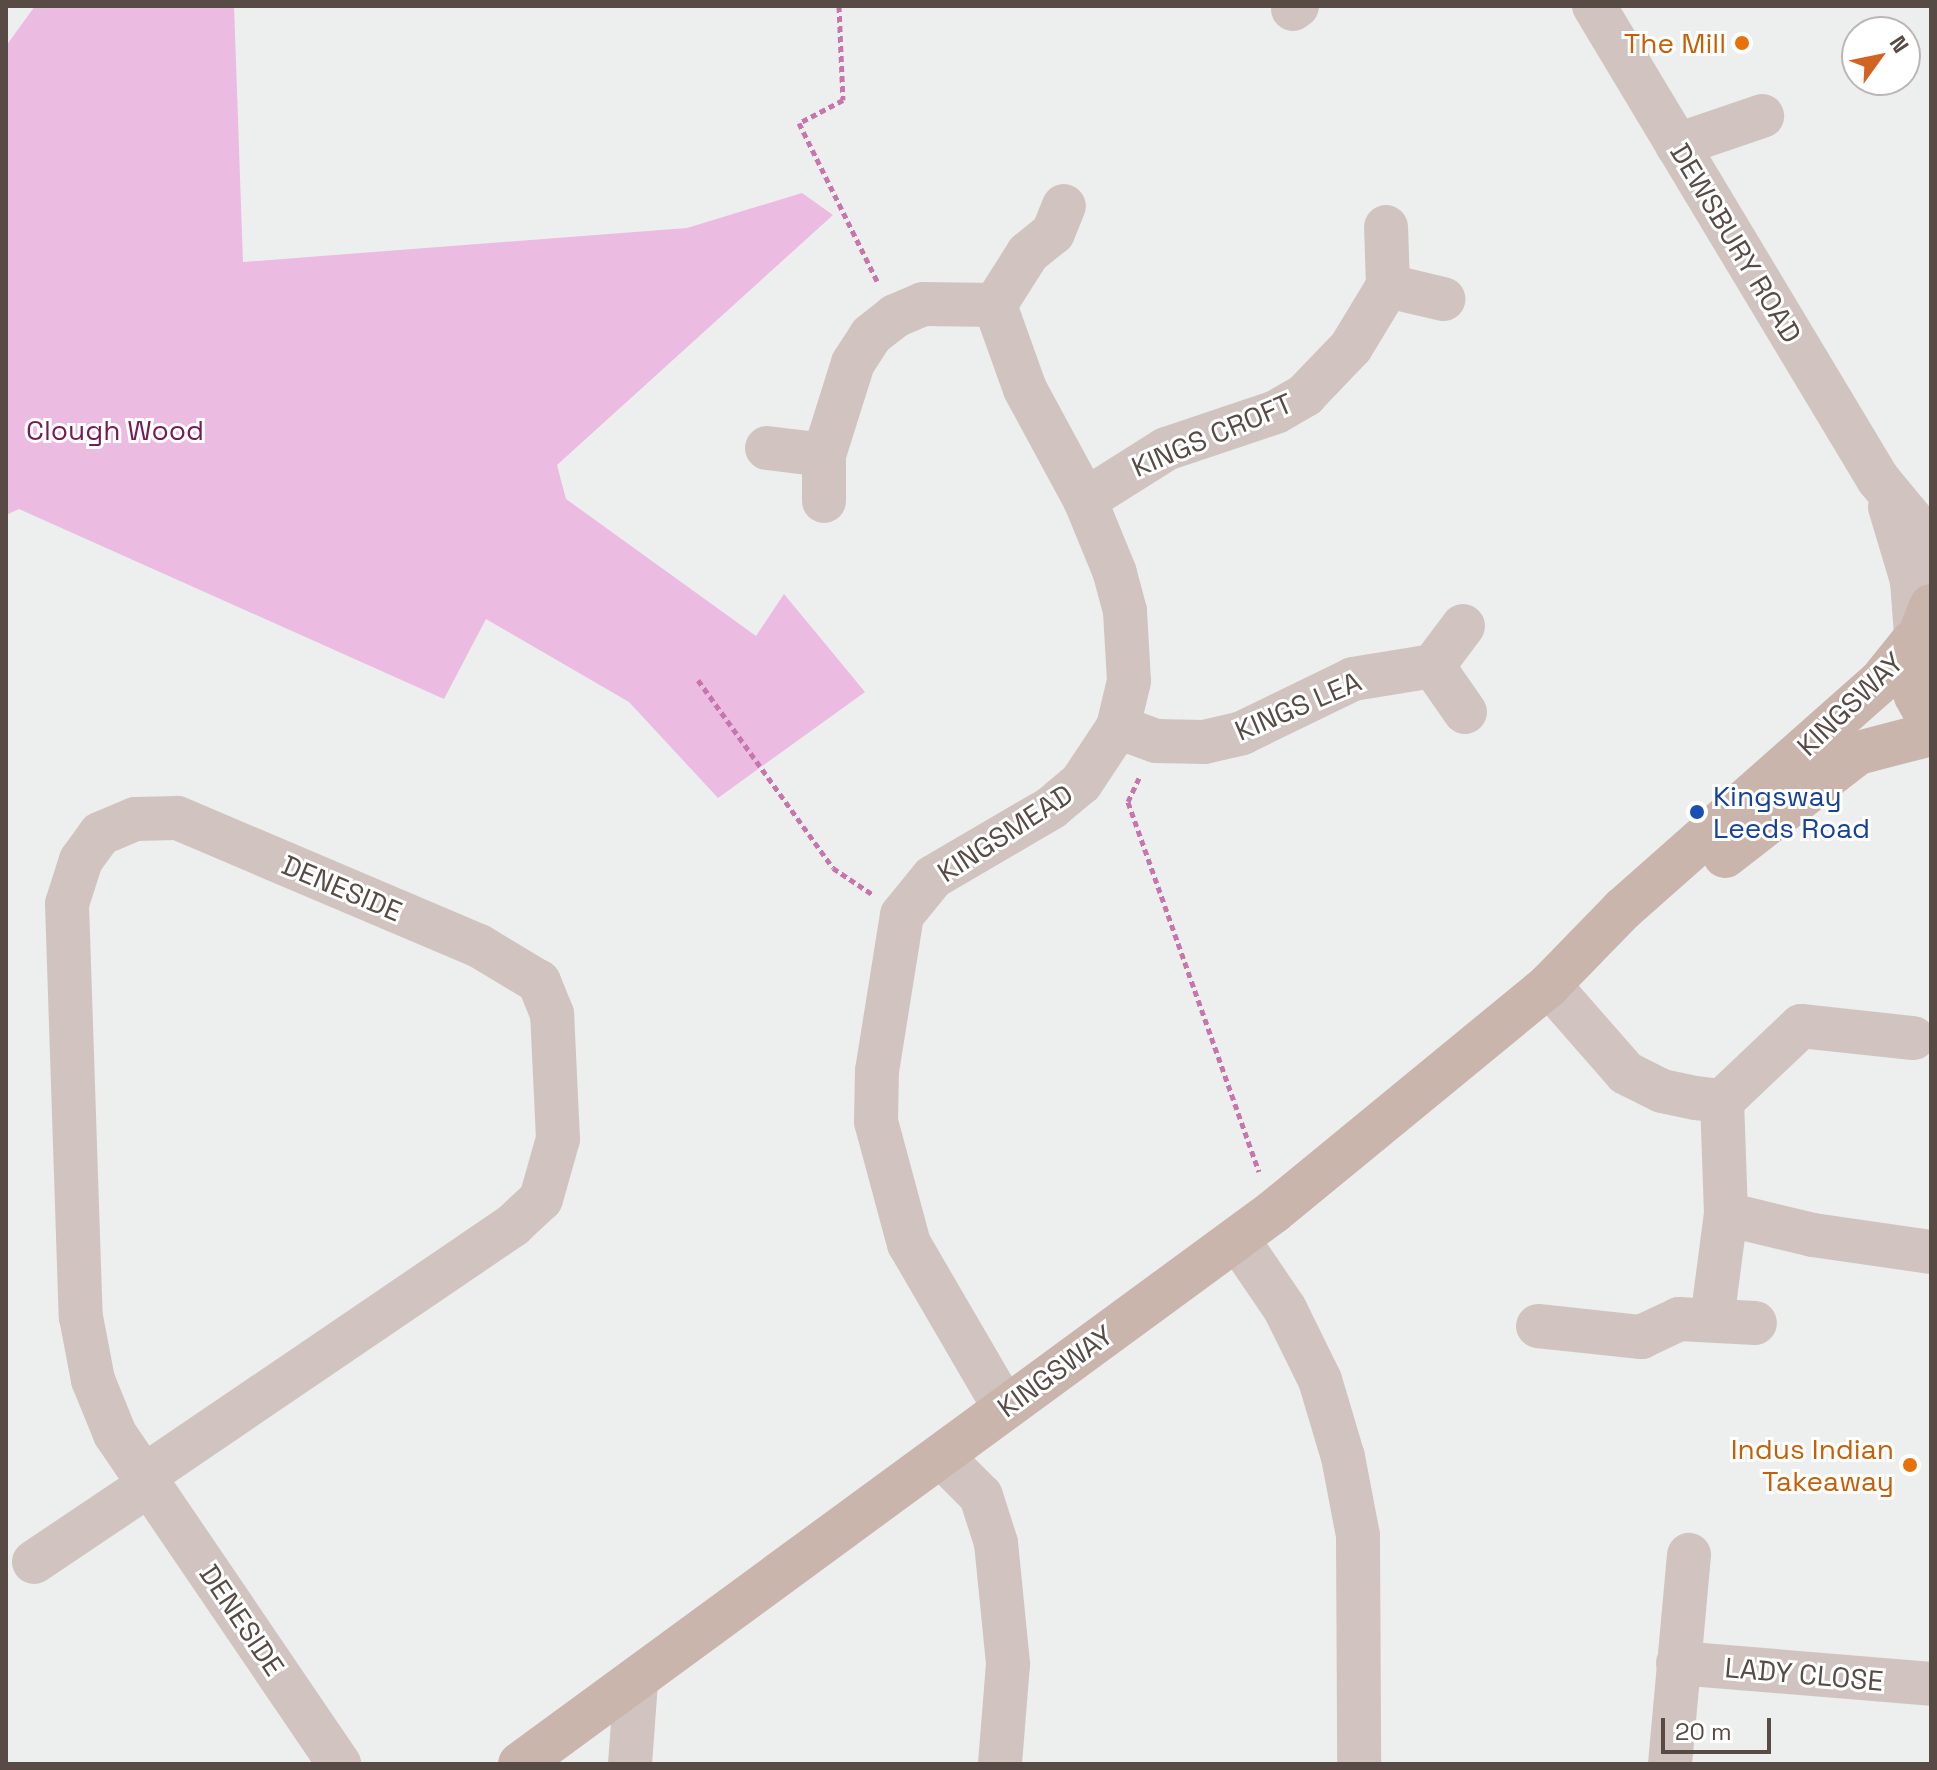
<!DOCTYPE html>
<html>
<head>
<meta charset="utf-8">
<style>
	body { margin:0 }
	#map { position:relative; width:1937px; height:1770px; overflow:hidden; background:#ecefee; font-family:"Space Grotesk",sans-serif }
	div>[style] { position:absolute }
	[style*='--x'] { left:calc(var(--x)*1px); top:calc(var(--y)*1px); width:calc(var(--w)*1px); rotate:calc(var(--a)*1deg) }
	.green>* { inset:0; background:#ebbbe2 }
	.path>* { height:5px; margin-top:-2.5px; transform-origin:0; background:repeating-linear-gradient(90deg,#c775ad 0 6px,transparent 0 10px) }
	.minor>* { height:44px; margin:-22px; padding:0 22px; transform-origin:22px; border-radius:22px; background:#d1c4c0 }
	.major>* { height:44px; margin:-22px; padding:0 22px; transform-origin:22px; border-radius:22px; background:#cab5ac }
	.dots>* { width:22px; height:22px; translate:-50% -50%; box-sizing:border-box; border:4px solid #fff; border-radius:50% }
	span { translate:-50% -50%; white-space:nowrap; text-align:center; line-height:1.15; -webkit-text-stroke:6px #fff; paint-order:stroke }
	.food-label { font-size:28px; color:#c56008 }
	.right { translate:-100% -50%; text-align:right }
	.street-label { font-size:28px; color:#584b45 }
	.park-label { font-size:28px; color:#741b58 }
	.transit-label { font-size:28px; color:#164399 }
	.left { translate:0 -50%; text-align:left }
	.frame { position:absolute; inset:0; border:8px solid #584b45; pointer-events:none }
	.north { position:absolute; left:1841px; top:16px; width:80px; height:80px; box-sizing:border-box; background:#fff; border:2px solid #bcb7b5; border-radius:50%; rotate:57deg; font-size:22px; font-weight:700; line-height:32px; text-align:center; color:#584b45 }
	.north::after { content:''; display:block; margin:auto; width:28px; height:36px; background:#d26422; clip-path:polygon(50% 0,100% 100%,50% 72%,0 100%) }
	.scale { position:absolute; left:1661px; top:1718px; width:110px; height:36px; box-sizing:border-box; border:4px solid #584b45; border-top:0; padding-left:10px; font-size:24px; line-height:28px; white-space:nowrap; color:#584b45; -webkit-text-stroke:6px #fff; paint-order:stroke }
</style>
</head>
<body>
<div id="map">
	<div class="green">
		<i style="clip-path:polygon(35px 6px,234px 6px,243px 262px,687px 228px,802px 193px,833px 215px,557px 465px,566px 499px,756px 636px,784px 594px,865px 692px,718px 798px,629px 702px,486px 619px,444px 699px,19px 509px,6px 515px,6px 46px)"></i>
	</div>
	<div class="path">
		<i style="--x:839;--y:6;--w:94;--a:87.6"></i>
		<i style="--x:843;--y:100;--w:50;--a:152.4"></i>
		<i style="--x:799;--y:123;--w:178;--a:63.7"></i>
		<i style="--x:698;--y:680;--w:231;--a:54.3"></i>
		<i style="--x:833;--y:868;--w:47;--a:33.7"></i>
		<i style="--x:1139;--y:778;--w:26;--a:115"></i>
		<i style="--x:1128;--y:802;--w:392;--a:70.5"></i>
	</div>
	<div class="minor">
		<i style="--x:1594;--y:6;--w:552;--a:59.02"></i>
		<i style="--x:1878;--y:479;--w:83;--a:50.4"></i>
		<i style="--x:1293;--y:9;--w:5;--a:-37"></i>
		<i style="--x:1677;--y:145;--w:90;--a:-18.8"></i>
		<i style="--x:1388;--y:286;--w:57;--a:13.3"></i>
		<i style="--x:767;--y:448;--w:57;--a:7"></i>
		<i style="--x:824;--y:455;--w:46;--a:90"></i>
		<i style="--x:824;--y:455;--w:96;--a:-72.5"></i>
		<i style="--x:853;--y:363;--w:33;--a:-57"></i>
		<i style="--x:871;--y:335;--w:31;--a:-38"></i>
		<i style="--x:895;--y:316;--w:30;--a:-23"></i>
		<i style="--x:923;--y:304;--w:72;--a:0.8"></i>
		<i style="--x:1085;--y:500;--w:96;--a:-32.2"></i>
		<i style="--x:1166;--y:449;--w:116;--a:-18.6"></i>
		<i style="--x:1276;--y:412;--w:34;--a:-30"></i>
		<i style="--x:1305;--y:395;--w:66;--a:-46.2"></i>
		<i style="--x:1351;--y:347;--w:71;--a:-58.8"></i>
		<i style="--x:1388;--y:286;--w:59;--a:-91.9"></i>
		<i style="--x:1890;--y:507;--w:77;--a:73.4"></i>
		<i style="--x:1912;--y:581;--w:53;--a:85.7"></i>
		<i style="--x:1433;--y:666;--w:56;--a:55.2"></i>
		<i style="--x:1118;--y:727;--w:40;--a:20.2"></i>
		<i style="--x:1156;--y:741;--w:48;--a:1.2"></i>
		<i style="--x:1204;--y:742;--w:39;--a:-13"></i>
		<i style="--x:1242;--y:733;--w:123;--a:-25.9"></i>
		<i style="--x:1353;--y:679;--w:81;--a:-9.2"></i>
		<i style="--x:1433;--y:666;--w:50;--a:-53.1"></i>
		<i style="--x:1549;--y:985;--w:117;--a:48.8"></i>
		<i style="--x:1626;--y:1073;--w:40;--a:26.6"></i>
		<i style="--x:1662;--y:1091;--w:35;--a:12"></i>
		<i style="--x:1696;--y:1098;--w:26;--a:7"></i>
		<i style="--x:1722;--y:1101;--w:109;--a:-43.5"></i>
		<i style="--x:1801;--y:1026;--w:113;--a:6.1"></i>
		<i style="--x:1726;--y:1214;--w:89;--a:13.6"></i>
		<i style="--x:1813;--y:1235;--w:119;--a:8.2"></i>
		<i style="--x:1238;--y:1240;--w:83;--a:55.7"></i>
		<i style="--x:1285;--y:1309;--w:79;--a:63.8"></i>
		<i style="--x:1320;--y:1380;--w:80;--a:73.4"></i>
		<i style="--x:1343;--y:1457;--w:80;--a:79.2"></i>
		<i style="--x:1358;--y:1536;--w:228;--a:89.7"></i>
		<i style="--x:1712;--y:1320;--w:107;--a:-82.5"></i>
		<i style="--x:1726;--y:1214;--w:113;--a:-92"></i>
		<i style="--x:1538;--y:1326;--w:104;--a:6.1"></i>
		<i style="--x:1641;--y:1337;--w:42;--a:-25.3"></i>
		<i style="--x:1679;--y:1319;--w:76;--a:3"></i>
		<i style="--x:1004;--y:1407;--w:189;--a:-120.2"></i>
		<i style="--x:909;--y:1244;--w:126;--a:-105.1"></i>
		<i style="--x:876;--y:1122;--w:51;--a:-88.9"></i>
		<i style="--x:877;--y:1071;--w:158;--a:-80.9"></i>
		<i style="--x:902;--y:915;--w:49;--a:-50.8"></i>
		<i style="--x:933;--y:877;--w:137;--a:-30.3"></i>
		<i style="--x:1051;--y:808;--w:39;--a:-40"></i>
		<i style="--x:1081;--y:783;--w:67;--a:-56.5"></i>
		<i style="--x:1118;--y:727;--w:47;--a:-76.6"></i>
		<i style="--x:1129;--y:681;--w:70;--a:-93.3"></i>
		<i style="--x:1125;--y:611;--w:39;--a:-105"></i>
		<i style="--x:1115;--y:573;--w:79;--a:-112.3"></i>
		<i style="--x:1085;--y:500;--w:126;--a:-118.4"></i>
		<i style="--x:1025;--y:389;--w:89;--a:-109.7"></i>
		<i style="--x:995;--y:305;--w:62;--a:-57.6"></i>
		<i style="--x:1028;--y:253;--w:32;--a:-39"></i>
		<i style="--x:1053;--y:233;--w:29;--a:-68"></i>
		<i style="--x:942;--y:1457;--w:55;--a:45"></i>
		<i style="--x:981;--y:1496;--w:49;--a:72.3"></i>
		<i style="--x:996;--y:1543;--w:122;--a:84.3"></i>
		<i style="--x:1008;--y:1664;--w:100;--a:94.6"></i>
		<i style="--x:144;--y:1476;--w:446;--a:-34.2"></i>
		<i style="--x:513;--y:1225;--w:38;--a:-43"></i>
		<i style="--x:541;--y:1199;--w:62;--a:-74.2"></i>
		<i style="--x:558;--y:1139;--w:125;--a:-92.7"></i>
		<i style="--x:552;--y:1014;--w:35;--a:-112"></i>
		<i style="--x:539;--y:982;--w:70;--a:-149"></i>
		<i style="--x:479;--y:946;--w:328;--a:-157"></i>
		<i style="--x:177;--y:818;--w:42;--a:178.6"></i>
		<i style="--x:135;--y:819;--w:38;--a:157"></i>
		<i style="--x:100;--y:834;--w:32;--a:126"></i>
		<i style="--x:81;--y:860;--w:46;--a:107.7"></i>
		<i style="--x:67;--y:904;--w:413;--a:88.1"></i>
		<i style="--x:81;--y:1317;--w:64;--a:79.2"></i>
		<i style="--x:93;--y:1380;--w:58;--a:67.8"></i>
		<i style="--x:115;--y:1434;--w:399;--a:55.8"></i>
		<i style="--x:34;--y:1562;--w:140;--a:-33.9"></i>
		<i style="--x:1678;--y:1663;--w:254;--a:4.7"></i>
		<i style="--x:630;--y:1764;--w:81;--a:-85.8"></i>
		<i style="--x:1670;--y:1764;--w:210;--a:-84.8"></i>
	</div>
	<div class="major">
		<i style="--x:1931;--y:606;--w:57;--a:111.6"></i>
		<i style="--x:1910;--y:659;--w:37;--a:81"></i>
		<i style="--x:1916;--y:696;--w:31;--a:61"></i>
		<i style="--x:1725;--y:856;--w:168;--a:-37.8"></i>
		<i style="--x:1858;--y:753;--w:75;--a:-14.6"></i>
		<i style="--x:520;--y:1764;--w:934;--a:-36.24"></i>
		<i style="--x:1273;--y:1212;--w:357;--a:-39.4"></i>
		<i style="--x:1549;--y:985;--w:106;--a:-45.8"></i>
		<i style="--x:1623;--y:909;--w:343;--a:-41.5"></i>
		<i style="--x:1880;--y:682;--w:51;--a:-51.3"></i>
	</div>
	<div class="dots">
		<i style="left:1742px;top:43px;background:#e8710a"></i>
		<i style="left:1697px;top:812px;background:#1a4fb4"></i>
		<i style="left:1910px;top:1465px;background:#e8710a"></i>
	</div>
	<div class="food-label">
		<span class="right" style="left:1726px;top:43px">The Mill</span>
		<span class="right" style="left:1894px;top:1465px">Indus Indian<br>Takeaway</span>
	</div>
	<div class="street-label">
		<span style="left:1736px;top:243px;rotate:59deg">DEWSBURY ROAD</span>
		<span style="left:1212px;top:435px;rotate:-23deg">KINGS CROFT</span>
		<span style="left:1850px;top:704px;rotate:-44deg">KINGSWAY</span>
		<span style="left:1298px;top:706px;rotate:-23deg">KINGS LEA</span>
		<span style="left:1005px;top:833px;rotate:-33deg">KINGSMEAD</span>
		<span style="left:342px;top:888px;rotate:23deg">DENESIDE</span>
		<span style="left:1055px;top:1371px;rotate:-36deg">KINGSWAY</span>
		<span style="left:242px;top:1620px;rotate:56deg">DENESIDE</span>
		<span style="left:1804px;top:1674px;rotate:5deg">LADY CLOSE</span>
	</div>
	<div class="park-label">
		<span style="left:115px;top:430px">Clough Wood</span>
	</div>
	<div class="transit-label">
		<span class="left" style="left:1713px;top:812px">Kingsway<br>Leeds Road</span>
	</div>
	<div class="frame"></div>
	<div class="north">N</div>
	<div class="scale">20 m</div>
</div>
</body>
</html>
